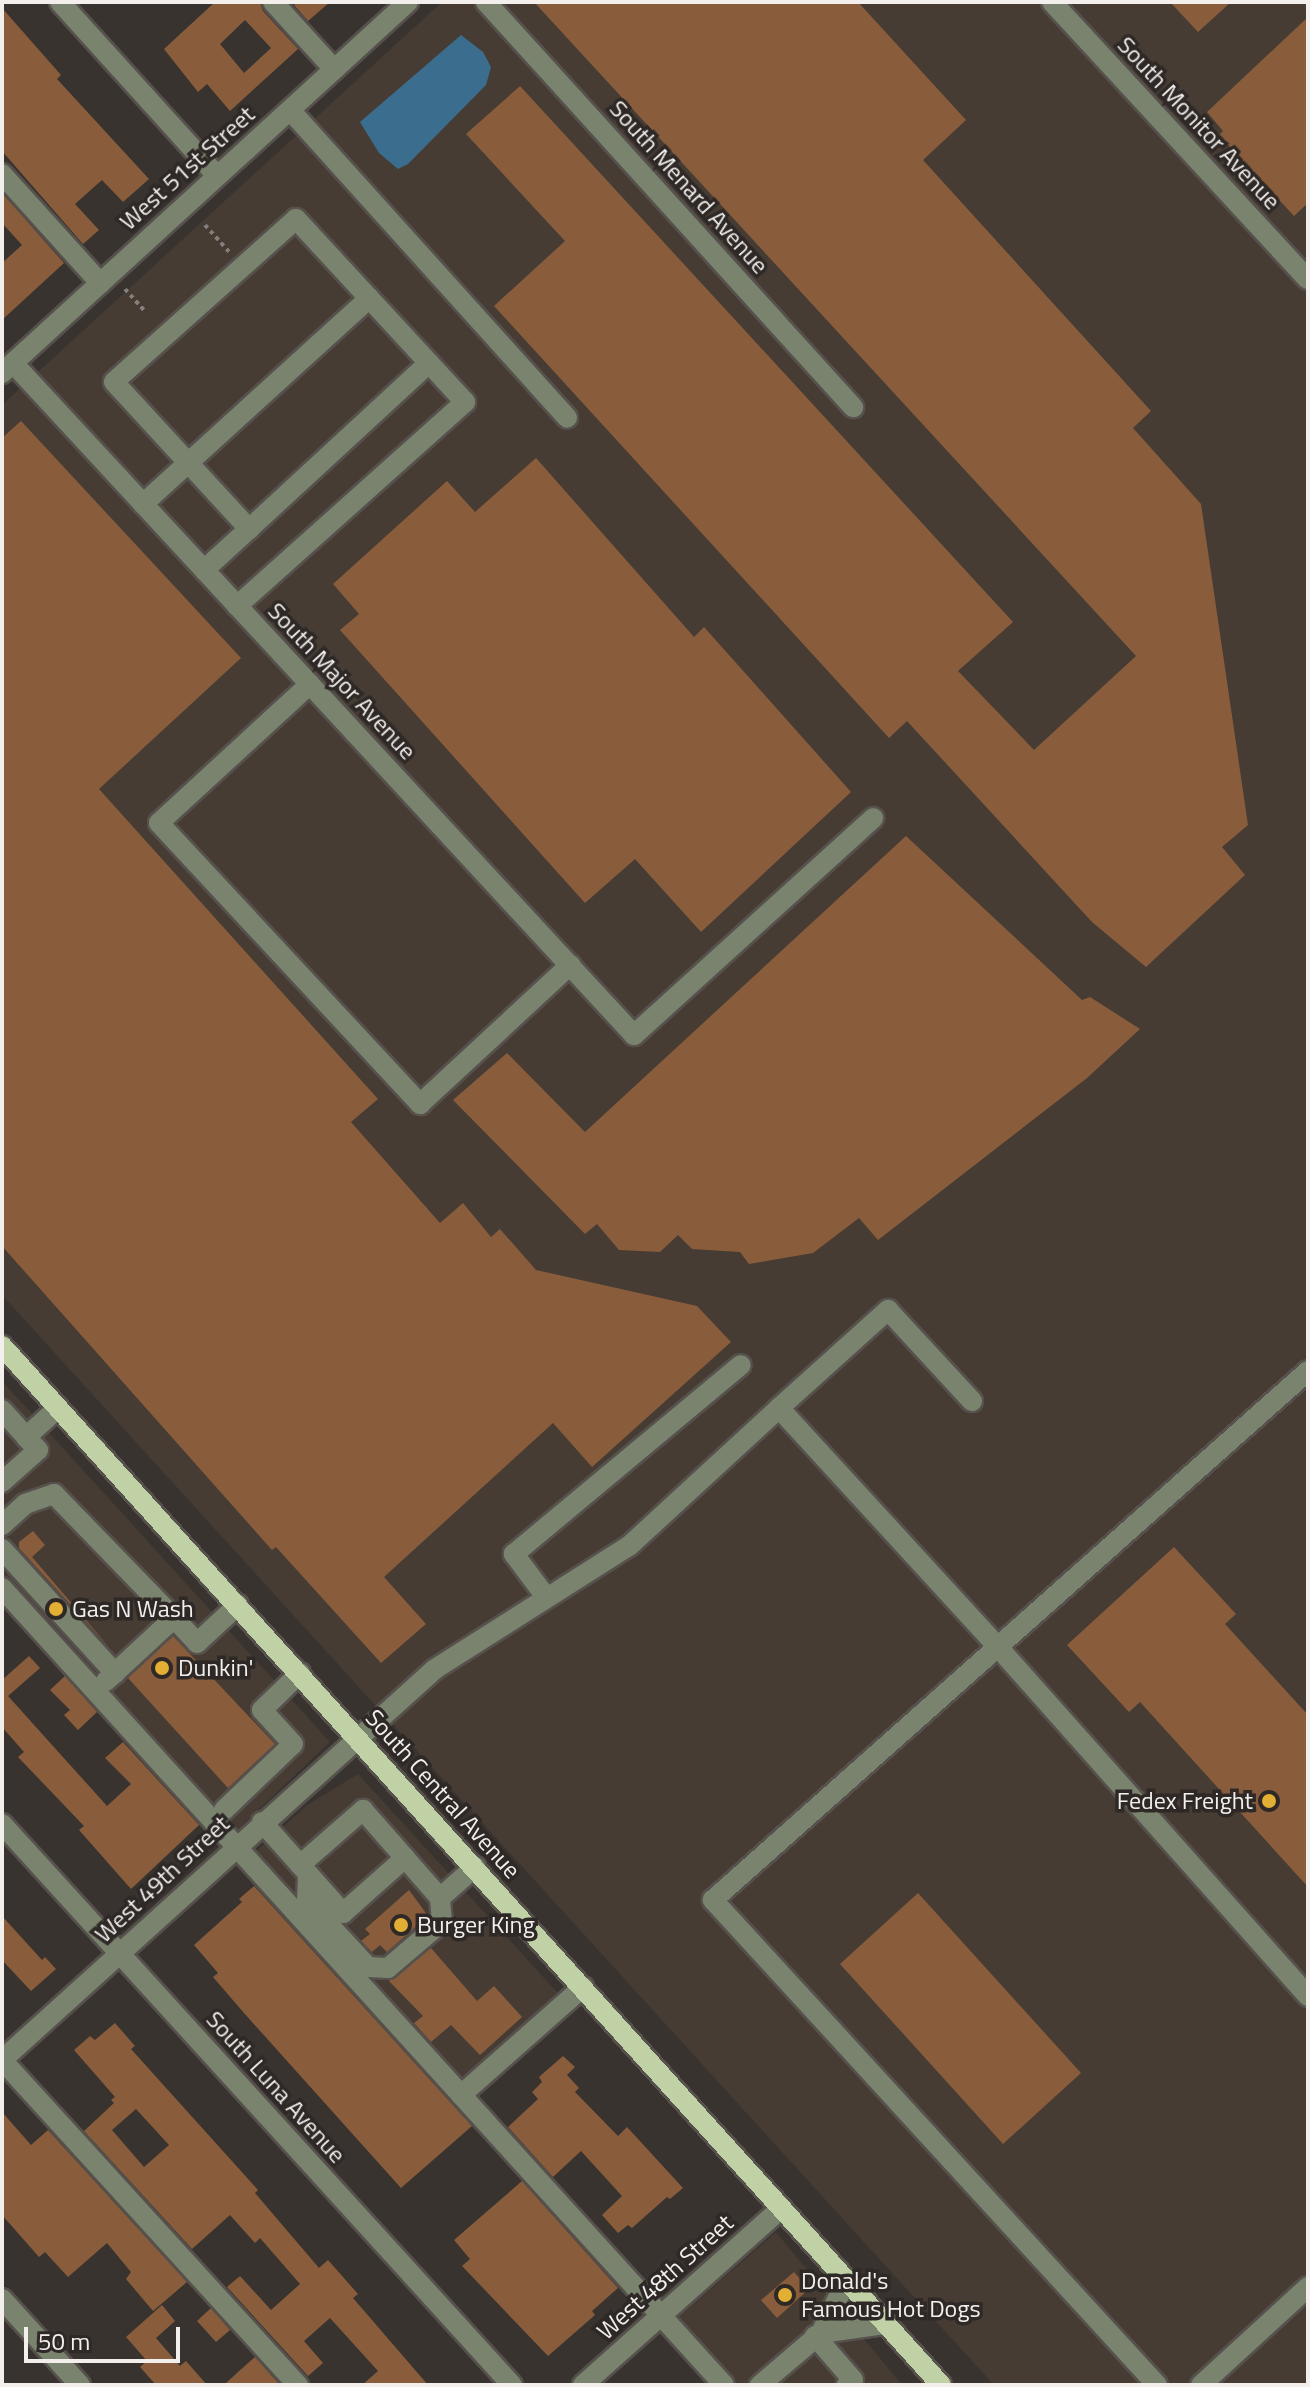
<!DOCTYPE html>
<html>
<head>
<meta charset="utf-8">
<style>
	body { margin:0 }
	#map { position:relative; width:1310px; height:2387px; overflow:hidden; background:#38332f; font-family:"Titillium Web",sans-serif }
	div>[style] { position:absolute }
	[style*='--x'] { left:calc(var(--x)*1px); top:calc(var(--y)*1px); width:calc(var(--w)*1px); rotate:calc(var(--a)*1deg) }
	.built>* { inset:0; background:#463c34 }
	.water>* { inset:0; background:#3b6e8e }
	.building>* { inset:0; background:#895d3c }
	.path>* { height:4px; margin-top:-2px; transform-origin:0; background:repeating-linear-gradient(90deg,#85807d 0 4px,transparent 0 8px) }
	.roads { filter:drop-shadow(2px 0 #56514d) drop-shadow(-2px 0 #56514d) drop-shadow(0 2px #56514d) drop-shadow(0 -2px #56514d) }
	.minor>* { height:20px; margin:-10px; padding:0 10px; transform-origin:10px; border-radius:10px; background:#7a836d }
	.major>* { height:20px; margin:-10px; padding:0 10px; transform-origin:10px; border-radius:10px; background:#c0d2a5 }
	.dots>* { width:22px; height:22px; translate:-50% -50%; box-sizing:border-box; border:4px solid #2e2926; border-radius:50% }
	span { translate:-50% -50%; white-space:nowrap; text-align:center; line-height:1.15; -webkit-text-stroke:7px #2e2926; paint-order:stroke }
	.street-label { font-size:24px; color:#f3efed }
	.poi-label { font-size:24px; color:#f3efed }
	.left { translate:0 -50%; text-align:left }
	.right { translate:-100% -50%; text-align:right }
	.frame { position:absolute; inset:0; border:4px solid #f3efed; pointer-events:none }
	.scale { position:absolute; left:24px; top:2327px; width:156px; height:36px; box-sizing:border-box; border:4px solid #f3efed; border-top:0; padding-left:10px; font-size:24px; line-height:28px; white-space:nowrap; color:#f3efed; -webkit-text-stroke:6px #2e2926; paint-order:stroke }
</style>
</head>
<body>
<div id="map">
	<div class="built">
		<i style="clip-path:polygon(442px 2px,1308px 2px,1308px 2385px,994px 2385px,2px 1295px,2px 405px)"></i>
		<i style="clip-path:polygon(2px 1381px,330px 1742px,229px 1838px,2px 1588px)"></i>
		<i style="clip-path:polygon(358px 1774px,566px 2002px,461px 2095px,248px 1859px,306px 1806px)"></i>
		<i style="clip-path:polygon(776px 2232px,902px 2385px,724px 2385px,670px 2325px)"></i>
	</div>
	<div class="water">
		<i style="clip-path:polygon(461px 35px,483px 52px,491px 67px,486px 85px,408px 164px,398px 169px,379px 153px,360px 122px)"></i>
	</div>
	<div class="building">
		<i style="clip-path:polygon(evenodd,215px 2px,260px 2px,263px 11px,298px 49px,230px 111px,207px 84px,198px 92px,164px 49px,215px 2px,245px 20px,271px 48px,244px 73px,220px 44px,245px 20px)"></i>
		<i style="clip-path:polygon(297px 2px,330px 2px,308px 21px,294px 5px)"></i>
		<i style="clip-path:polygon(534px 2px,858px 2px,966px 120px,923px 160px,1151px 411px,1133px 428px,1201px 504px,1248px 825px,1222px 847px,1245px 875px,1146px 967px,1092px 922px,907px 721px,889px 738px,494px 306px,565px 241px,466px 134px,520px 86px,1013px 622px,958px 671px,1034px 750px,1136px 656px)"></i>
		<i style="clip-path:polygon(1170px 2px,1231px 2px,1198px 32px)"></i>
		<i style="clip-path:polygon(2px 8px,61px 75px,57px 79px,149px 179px,123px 202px,102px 180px,75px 204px,99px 230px,83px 244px,2px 151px)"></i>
		<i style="clip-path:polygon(1308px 17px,1308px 203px,1294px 216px,1219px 135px,1223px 131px,1207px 112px)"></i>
		<i style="clip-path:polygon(3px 194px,64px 263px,2px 320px,2px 263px,22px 245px,2px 223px)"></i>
		<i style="clip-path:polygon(21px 421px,241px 658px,99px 789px,378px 1099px,351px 1122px,440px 1223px,463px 1203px,491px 1237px,500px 1229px,536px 1270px,697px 1306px,731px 1342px,592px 1467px,553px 1423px,384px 1577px,426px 1624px,381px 1663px,276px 1547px,272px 1550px,2px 1246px,2px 438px)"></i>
		<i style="clip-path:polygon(536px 458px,694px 637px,704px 627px,851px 792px,701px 932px,635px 859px,585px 903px,340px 630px,359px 614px,333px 584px,447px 481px,475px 512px)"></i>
		<i style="clip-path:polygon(906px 836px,1082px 1000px,1090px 997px,1140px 1029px,1087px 1078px,878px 1240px,859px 1218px,813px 1253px,749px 1264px,740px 1252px,692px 1249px,678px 1235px,660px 1252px,619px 1250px,597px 1224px,585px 1234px,453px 1100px,507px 1053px,585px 1132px)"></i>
		<i style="clip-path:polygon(33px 1531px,45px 1545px,32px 1557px,109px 1647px,19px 1548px,19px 1542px)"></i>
		<i style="clip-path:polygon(1174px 1547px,1236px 1614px,1225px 1624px,1308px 1715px,1308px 1887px,1140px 1702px,1129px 1712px,1067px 1645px)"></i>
		<i style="clip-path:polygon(173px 1636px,275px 1744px,228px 1788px,128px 1678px)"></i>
		<i style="clip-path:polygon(29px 1656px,40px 1668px,8px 1696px,107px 1806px,131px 1784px,105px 1758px,123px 1742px,199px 1825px,131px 1889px,79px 1830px,84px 1826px,18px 1757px,24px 1752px,2px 1727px,2px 1680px)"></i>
		<i style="clip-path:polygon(65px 1676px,97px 1712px,78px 1730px,64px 1715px,70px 1710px,50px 1690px)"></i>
		<i style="clip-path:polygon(254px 1886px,472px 2126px,401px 2188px,244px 2013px,213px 1977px,218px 1973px,194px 1945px,242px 1902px,239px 1899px)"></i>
		<i style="clip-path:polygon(409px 1890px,428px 1916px,387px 1952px,380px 1945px,372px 1952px,361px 1941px,370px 1934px,365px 1929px)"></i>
		<i style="clip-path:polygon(918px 1893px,1081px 2073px,1003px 2144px,840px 1964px)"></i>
		<i style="clip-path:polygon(2px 1916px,42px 1960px,45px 1957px,56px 1969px,31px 1991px,2px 1960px)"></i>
		<i style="clip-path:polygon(431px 1948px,477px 2001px,494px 1986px,522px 2017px,480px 2055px,451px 2025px,431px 2042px,414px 2023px,423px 2016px,389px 1981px)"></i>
		<i style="clip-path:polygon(evenodd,115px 2023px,135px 2046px,131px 2049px,258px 2190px,255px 2193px,319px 2268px,328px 2260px,358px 2294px,353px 2298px,428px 2385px,362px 2385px,378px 2371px,330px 2318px,304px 2341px,323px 2363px,308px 2376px,227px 2287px,240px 2276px,271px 2310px,300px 2284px,260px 2238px,255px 2243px,230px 2215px,192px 2249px,84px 2131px,114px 2103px,111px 2100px,115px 2097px,74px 2050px,90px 2036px,95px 2040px,115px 2023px,136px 2109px,169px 2145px,144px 2167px,112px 2130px,136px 2109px)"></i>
		<i style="clip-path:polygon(563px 2056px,575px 2067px,567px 2075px,579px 2088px,575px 2092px,618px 2136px,627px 2127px,683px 2188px,670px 2199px,667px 2197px,632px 2228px,628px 2225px,618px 2233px,602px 2215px,622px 2196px,581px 2151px,553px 2177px,508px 2127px,538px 2099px,532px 2092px,542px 2082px,539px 2077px)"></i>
		<i style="clip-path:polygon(2px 2112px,31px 2145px,48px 2130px,187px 2282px,153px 2311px,126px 2279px,131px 2272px,107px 2243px,68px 2277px,45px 2252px,39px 2257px,2px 2215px)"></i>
		<i style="clip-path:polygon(522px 2181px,618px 2288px,592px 2311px,595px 2315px,548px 2356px,462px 2266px,470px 2259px,454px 2240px)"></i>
		<i style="clip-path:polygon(794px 2272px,809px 2289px,777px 2318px,761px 2300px)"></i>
		<i style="clip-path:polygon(162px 2305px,175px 2321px,156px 2338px,180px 2366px,186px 2361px,207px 2385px,156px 2385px,140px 2367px,147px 2361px,126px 2337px)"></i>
		<i style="clip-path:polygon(211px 2308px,230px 2330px,216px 2342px,197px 2321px)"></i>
		<i style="clip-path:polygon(255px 2357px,280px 2385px,224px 2385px,238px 2372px)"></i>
	</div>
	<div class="path">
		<i style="--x:205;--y:225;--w:39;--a:48"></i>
		<i style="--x:125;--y:289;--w:28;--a:48"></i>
	</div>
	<div class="roads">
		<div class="minor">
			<i style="--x:60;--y:2;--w:234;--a:47.9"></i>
			<i style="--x:273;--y:2;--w:91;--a:47.7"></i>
			<i style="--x:486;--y:2;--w:547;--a:47.82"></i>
			<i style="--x:1052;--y:2;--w:377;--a:47.3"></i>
			<i style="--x:290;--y:110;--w:414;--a:48"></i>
			<i style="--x:2;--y:174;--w:147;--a:48"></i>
			<i style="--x:13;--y:363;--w:915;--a:47.26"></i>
			<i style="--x:634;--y:1035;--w:323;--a:-42.2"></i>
			<i style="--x:2;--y:373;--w:550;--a:-42.42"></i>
			<i style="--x:143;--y:504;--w:306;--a:-42.3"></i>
			<i style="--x:204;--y:570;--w:61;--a:-42.3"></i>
			<i style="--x:237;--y:606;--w:306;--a:-41.8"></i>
			<i style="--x:465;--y:402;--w:142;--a:-132.7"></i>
			<i style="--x:369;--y:298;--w:108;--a:-132.7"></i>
			<i style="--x:296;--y:219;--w:244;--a:138.2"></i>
			<i style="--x:114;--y:382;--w:200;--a:47.4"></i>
			<i style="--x:249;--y:529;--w:245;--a:-42.7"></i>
			<i style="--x:310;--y:684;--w:205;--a:137.4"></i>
			<i style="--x:159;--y:823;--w:384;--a:47.1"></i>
			<i style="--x:420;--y:1104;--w:205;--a:-42.8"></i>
			<i style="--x:779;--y:1408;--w:147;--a:-42"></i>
			<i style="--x:888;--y:1310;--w:124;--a:47.3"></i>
			<i style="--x:2;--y:1410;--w:36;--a:48"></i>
			<i style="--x:26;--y:1437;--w:43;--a:-42.2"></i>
			<i style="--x:2;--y:1482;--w:48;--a:-41.6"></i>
			<i style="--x:38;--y:1450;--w:18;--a:-133"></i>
			<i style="--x:2;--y:1525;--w:31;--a:-42"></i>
			<i style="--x:25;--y:1504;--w:31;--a:-19"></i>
			<i style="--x:54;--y:1494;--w:173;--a:45.9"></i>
			<i style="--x:2;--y:1549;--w:168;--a:47.7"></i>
			<i style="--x:2;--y:1588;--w:1075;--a:47.83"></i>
			<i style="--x:546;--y:1597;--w:54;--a:-126.7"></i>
			<i style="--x:514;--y:1554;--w:295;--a:-39.8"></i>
			<i style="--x:106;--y:1681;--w:93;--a:-42.8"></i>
			<i style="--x:174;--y:1618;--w:34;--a:47"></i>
			<i style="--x:197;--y:1643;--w:56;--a:-42.8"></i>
			<i style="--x:224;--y:1810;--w:95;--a:-43.7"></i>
			<i style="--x:293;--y:1744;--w:46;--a:-132.4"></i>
			<i style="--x:262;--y:1710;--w:53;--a:-44.2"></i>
			<i style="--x:262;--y:1822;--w:122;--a:48.3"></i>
			<i style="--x:343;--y:1913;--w:83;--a:-41.6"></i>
			<i style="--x:405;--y:1858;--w:53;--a:48.8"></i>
			<i style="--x:440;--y:1898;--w:47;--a:-41.5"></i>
			<i style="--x:2;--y:1824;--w:758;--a:47.73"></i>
			<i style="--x:300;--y:1865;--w:84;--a:-41.1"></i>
			<i style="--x:363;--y:1810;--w:64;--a:48.8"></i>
			<i style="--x:308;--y:1874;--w:27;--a:92"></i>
			<i style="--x:307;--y:1901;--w:90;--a:47.3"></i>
			<i style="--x:368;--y:1967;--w:20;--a:3"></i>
			<i style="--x:388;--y:1968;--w:71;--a:-40.4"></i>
			<i style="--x:442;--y:1922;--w:24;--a:-95"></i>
			<i style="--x:2;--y:2060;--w:583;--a:-42.08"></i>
			<i style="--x:435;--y:1669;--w:230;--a:-32.4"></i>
			<i style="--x:629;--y:1546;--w:204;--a:-42.6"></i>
			<i style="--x:779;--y:1408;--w:324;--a:47.5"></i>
			<i style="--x:998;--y:1647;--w:467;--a:48.4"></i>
			<i style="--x:2;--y:2060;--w:440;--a:47.7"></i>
			<i style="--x:461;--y:2095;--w:163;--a:-41.5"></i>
			<i style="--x:2;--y:2299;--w:116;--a:47.8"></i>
			<i style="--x:821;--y:2333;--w:60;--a:-64.3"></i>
			<i style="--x:815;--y:2336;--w:58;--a:49.2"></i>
			<i style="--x:853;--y:2380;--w:8;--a:140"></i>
			<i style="--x:583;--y:2385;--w:266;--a:-41.7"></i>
			<i style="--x:760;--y:2385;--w:80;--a:-40.4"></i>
			<i style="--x:821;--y:2333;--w:66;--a:-7.9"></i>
			<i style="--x:1157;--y:2385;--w:658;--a:-132.47"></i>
			<i style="--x:713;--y:1900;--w:796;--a:-41.64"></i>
			<i style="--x:1201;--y:2385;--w:145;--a:-42.5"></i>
		</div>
		<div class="major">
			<i style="--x:2;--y:1346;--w:1400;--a:47.89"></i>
		</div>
	</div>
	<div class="dots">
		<i style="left:56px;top:1609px;background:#e2af34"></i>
		<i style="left:162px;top:1668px;background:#e2af34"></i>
		<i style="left:1269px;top:1801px;background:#e2af34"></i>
		<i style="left:401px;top:1925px;background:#e2af34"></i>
		<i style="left:785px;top:2295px;background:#e2af34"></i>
	</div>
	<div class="street-label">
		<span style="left:1199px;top:123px;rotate:47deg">South Monitor Avenue</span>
		<span style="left:187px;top:168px;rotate:-42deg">West 51st Street</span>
		<span style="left:689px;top:187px;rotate:48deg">South Menard Avenue</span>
		<span style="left:342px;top:681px;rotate:47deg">South Major Avenue</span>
		<span style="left:443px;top:1794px;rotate:48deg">South Central Avenue</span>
		<span style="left:162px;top:1879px;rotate:-43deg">West 49th Street</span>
		<span style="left:276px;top:2087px;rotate:48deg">South Luna Avenue</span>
		<span style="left:665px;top:2277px;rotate:-42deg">West 48th Street</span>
	</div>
	<div class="poi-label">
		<span class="left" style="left:72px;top:1609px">Gas N Wash</span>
		<span class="left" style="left:178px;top:1668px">Dunkin'</span>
		<span class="right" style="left:1253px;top:1801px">Fedex Freight</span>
		<span class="left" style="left:417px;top:1925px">Burger King</span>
		<span class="left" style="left:801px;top:2295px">Donald's<br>Famous Hot Dogs</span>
	</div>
	<div class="frame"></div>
	<div class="scale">50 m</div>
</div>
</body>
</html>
